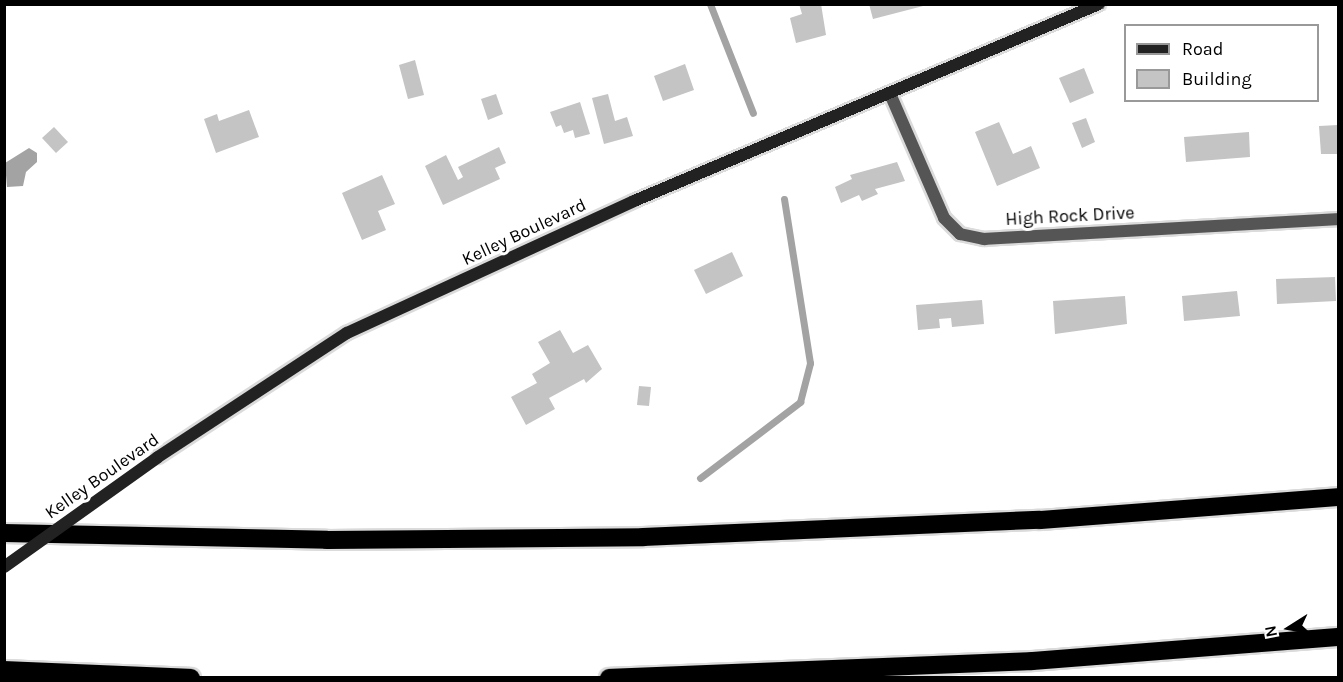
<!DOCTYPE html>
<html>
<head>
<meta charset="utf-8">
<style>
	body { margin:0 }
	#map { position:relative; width:1343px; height:682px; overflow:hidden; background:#fff; font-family:Karla,sans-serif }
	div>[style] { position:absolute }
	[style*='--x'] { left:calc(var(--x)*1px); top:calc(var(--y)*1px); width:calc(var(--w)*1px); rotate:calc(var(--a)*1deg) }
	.water>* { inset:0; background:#a3a3a3 }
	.stream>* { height:7px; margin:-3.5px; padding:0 3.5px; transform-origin:3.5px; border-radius:3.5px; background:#a3a3a3 }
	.building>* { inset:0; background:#c4c4c4 }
	.roads { filter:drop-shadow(2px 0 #dbdbdb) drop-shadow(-2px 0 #dbdbdb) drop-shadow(0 2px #dbdbdb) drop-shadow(0 -2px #dbdbdb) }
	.minor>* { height:12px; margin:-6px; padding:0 6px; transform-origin:6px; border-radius:6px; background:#555 }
	.secondary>* { height:12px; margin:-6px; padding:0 6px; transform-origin:6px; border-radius:6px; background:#222 }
	.motorway>* { height:18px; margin:-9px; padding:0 9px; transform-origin:9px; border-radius:9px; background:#000 }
	.secondary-bridge>* { height:12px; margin:-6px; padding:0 6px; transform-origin:6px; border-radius:6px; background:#222 }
	span { translate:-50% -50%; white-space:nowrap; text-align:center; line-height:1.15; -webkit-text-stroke:6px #fff; paint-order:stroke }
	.street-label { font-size:18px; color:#000 }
	.frame { position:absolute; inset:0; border:6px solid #000; pointer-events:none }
	.legend { position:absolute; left:1124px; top:24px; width:195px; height:78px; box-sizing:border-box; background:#fff; border:2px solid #999; margin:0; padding:8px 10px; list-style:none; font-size:18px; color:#000 }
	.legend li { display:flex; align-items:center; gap:12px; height:30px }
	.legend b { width:30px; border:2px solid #999 }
	.north { position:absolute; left:1259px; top:598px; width:60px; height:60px; -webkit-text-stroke:4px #fff; paint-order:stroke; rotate:259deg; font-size:16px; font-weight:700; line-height:24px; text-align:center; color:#000 }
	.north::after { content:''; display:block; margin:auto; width:21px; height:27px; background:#000; clip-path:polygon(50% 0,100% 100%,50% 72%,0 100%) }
</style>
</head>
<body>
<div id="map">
	<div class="water">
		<i style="clip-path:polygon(29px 148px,37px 153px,37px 162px,26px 172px,23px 186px,7px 187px,5px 163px)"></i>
	</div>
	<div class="stream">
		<i style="--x:710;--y:4;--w:117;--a:68.5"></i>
		<i style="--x:700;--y:478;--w:126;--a:-37.2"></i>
		<i style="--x:800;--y:402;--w:40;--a:-75.6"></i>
		<i style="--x:810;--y:363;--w:166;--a:-99"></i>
	</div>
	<div class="building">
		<i style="clip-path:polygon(799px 4px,821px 4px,826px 35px,796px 43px,790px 18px,802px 14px)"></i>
		<i style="clip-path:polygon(869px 4px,927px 4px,927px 5px,873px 19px)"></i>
		<i style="clip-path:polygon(415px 60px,424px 95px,408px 99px,399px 65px)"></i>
		<i style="clip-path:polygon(685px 64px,694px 90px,663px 101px,654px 76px)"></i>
		<i style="clip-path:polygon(1084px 68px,1094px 93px,1070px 103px,1059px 78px)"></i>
		<i style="clip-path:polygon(496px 94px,503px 114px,488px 120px,481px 99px)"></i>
		<i style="clip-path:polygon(608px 94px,615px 121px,627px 117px,633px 136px,604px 144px,592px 98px)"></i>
		<i style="clip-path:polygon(580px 102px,590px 134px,575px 138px,573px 130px,564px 133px,561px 125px,556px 127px,550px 112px)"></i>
		<i style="clip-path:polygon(249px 110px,259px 137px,216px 153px,204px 119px,217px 114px,219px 121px)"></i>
		<i style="clip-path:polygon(1086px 118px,1095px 142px,1082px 148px,1072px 123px)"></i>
		<i style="clip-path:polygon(999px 122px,1013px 154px,1031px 146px,1040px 168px,997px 186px,975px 132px)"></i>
		<i style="clip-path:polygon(1338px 125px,1338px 154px,1321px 154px,1319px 126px)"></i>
		<i style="clip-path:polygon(54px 127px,68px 142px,56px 153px,42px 138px)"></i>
		<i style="clip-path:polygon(1249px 132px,1250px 157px,1186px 162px,1184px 137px)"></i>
		<i style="clip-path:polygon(499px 147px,506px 163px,495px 168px,500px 179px,443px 205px,425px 166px,446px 155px,458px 180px,463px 177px,458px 167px)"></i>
		<i style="clip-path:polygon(897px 162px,905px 181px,875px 189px,878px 194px,862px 201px,859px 195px,841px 203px,835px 187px,852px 179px,850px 175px)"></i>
		<i style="clip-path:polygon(382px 175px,395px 204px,378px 211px,386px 230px,362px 240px,342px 193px)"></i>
		<i style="clip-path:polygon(732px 252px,743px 276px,706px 294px,694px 270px)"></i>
		<i style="clip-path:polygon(1335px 277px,1336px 301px,1277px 304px,1276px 279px)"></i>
		<i style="clip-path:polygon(1237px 291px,1240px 316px,1184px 321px,1182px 296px)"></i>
		<i style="clip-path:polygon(1125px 296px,1127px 324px,1055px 334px,1053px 301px)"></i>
		<i style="clip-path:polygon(982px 300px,984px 324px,952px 327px,951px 318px,939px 319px,940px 328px,918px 330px,916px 305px)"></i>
		<i style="clip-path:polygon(560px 330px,573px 353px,588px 345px,602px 369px,586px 383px,584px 379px,549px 398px,555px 409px,526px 425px,511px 397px,537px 383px,532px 374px,550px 363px,538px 342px)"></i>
		<i style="clip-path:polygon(639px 386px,651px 387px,649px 406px,637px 405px)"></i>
	</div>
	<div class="roads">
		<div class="minor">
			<i style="--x:891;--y:96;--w:133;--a:66.5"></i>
			<i style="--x:944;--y:218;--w:23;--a:45"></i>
			<i style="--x:960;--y:234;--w:25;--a:12"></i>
			<i style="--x:984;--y:239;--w:355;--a:-3.2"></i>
		</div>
		<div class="secondary">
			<i style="--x:158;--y:457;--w:226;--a:-33.3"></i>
			<i style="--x:347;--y:333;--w:316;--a:-24.7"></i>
			<i style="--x:634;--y:201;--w:505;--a:-22.96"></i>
		</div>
		<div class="motorway">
			<i style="--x:4;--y:533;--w:323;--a:1.2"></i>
			<i style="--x:327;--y:540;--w:316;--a:-0.5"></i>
			<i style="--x:643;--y:537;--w:397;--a:-2.5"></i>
			<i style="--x:1040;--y:520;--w:299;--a:-4.4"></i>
			<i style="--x:4;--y:670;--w:187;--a:2.4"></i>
			<i style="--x:609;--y:678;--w:423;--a:-2.3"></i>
			<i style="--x:1032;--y:661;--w:307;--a:-4.5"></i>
		</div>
	</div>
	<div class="secondary-bridge">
		<i style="--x:4;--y:567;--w:189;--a:-35.5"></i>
	</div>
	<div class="street-label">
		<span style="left:1070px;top:216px;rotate:-3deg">High Rock Drive</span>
		<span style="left:524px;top:232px;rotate:-25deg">Kelley Boulevard</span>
		<span style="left:102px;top:476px;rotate:-35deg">Kelley Boulevard</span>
	</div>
	<div class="frame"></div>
	<ul class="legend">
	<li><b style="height:8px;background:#222"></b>Road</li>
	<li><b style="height:16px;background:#c4c4c4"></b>Building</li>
	</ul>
	<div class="north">N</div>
</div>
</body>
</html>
